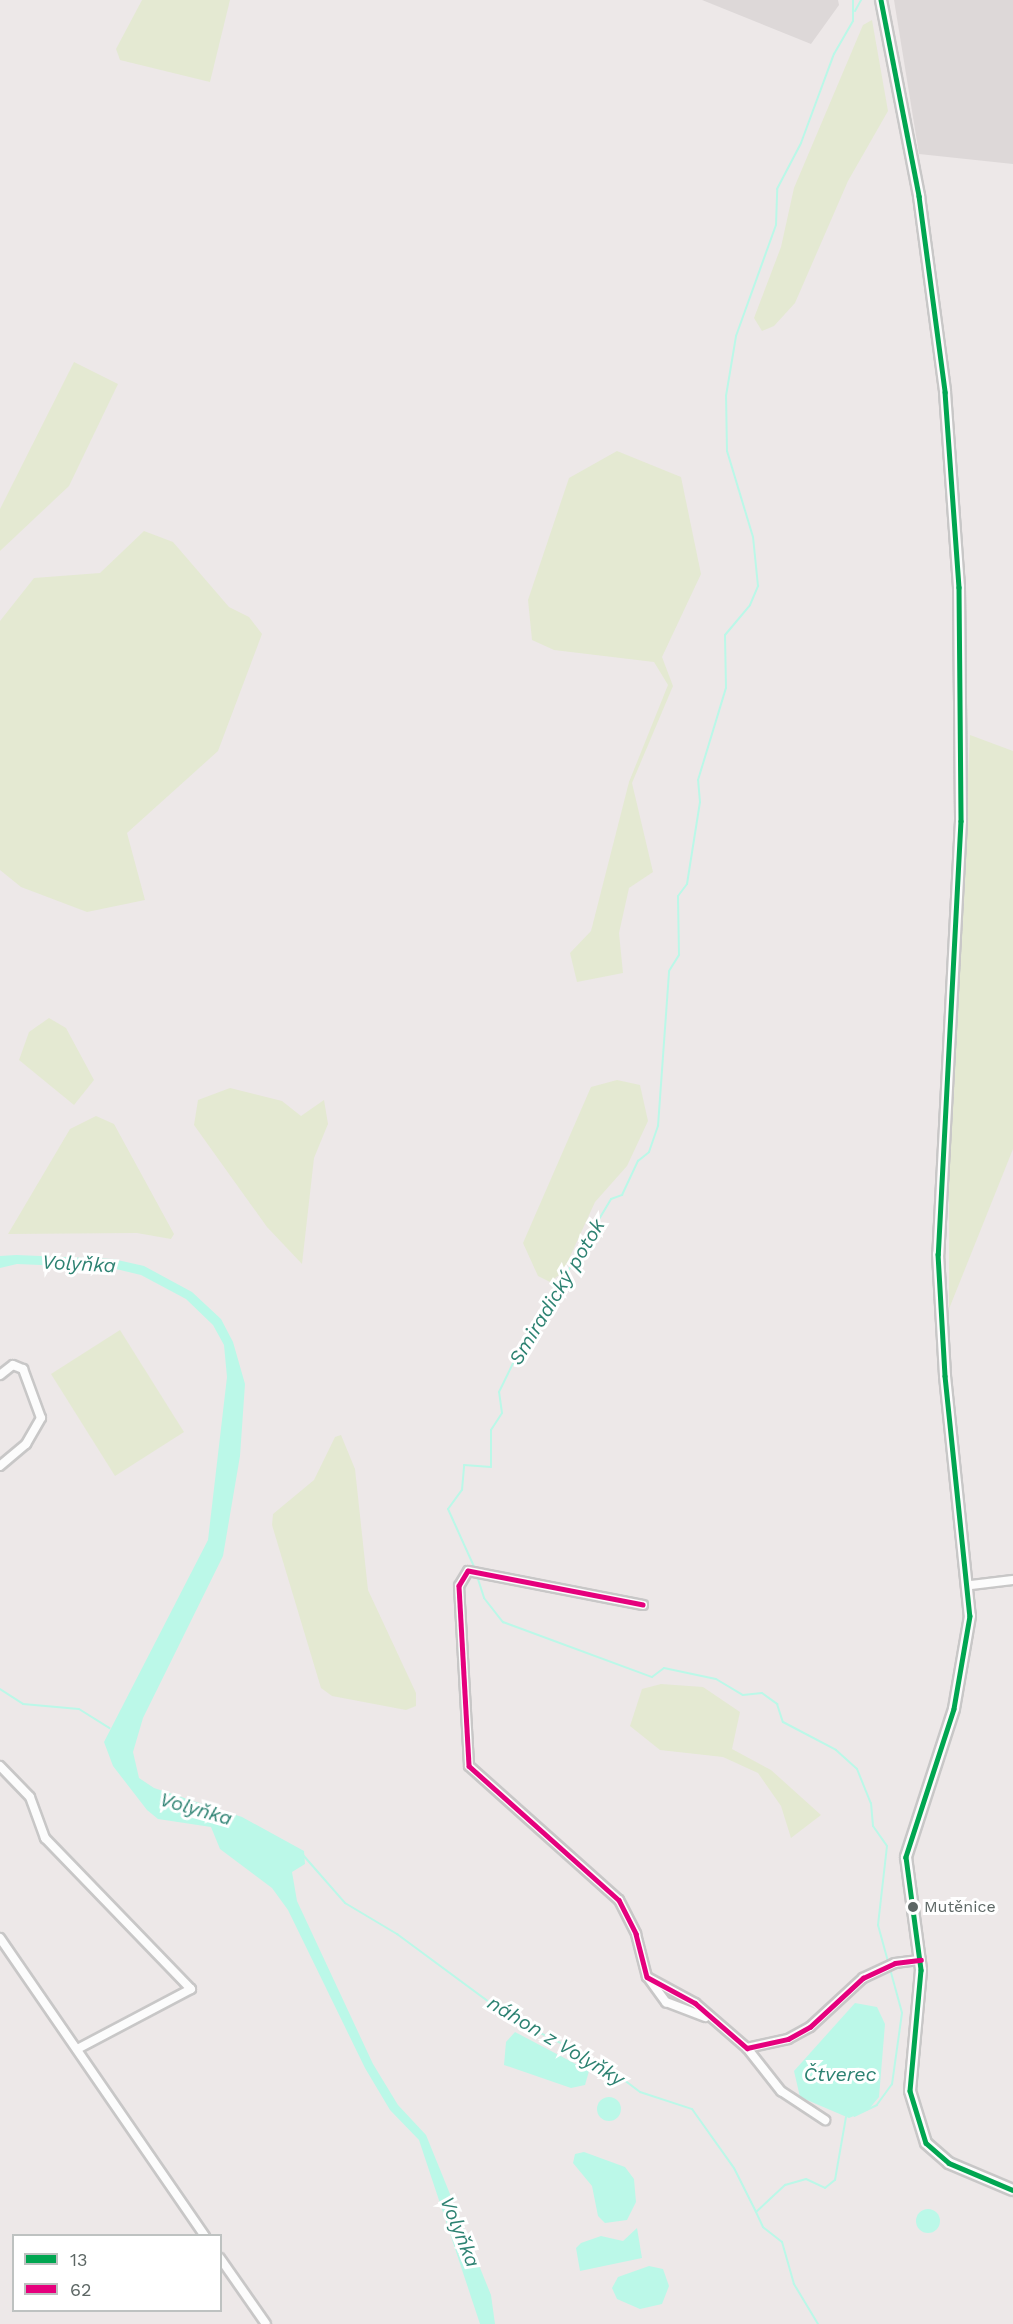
<!DOCTYPE html>
<html>
<head>
<meta charset="utf-8">
<style>
	body { margin:0 }
	#map { position:relative; width:1013px; height:2324px; overflow:hidden; background:#ede8e8; font-family:"Work Sans",sans-serif }
	div>[style] { position:absolute }
	[style*='--x'] { left:calc(var(--x)*1px); top:calc(var(--y)*1px); width:calc(var(--w)*1px); rotate:calc(var(--a)*1deg) }
	.industrial>* { inset:0; background:#ddd8d8 }
	.green>* { inset:0; background:#e4e9d2 }
	.water>* { inset:0; background:#bbf8e8 }
	.round { border-radius:50% }
	.stream>* { height:2px; margin:-1px; padding:0 1px; transform-origin:1px; border-radius:1px; background:#bbf8e8 }
	.roads { filter:drop-shadow(2px 0 #c8c7c7) drop-shadow(-2px 0 #c8c7c7) drop-shadow(0 2px #c8c7c7) drop-shadow(0 -2px #c8c7c7) }
	.minor>* { height:8px; margin:-4px; padding:0 4px; transform-origin:4px; border-radius:4px; background:#fcfcfc }
	.tertiary>* { height:10px; margin:-5px; padding:0 5px; transform-origin:5px; border-radius:5px; background:#fcfcfc }
	.bus-1>* { height:4.5px; margin:-2.25px; padding:0 2.25px; transform-origin:2.25px; border-radius:2.25px; background:#00a651 }
	.bus-2>* { height:4.5px; margin:-2.25px; padding:0 2.25px; transform-origin:2.25px; border-radius:2.25px; background:#e5007d }
	.dots>* { width:16px; height:16px; translate:-50% -50%; box-sizing:border-box; border:3px solid #fff; border-radius:50% }
	span { translate:-50% -50%; white-space:nowrap; text-align:center; line-height:1.15; -webkit-text-stroke:6px #fff; paint-order:stroke }
	.bus-label { font-size:16px; color:#5d6765 }
	.left { translate:0 -50%; text-align:left }
	.water-label { font-size:20px; color:#2d8272; font-style:italic }
	.legend { position:absolute; left:12px; top:2234px; width:210px; height:78px; box-sizing:border-box; background:#fff; border:2px solid #bec2c1; margin:0; padding:8px 10px; list-style:none; font-size:18px; color:#5d6765 }
	.legend li { display:flex; align-items:center; gap:12px; height:30px }
	.legend b { width:30px; border:2px solid #bec2c1 }
</style>
</head>
<body>
<div id="map">
	<div class="industrial">
		<i style="clip-path:polygon(702px 0,838px 0,839px 5px,811px 44px)"></i>
		<i style="clip-path:polygon(894px 0,1013px 0,1013px 164px,919px 154px)"></i>
	</div>
	<div class="green">
		<i style="clip-path:polygon(142px 0,230px 0,210px 82px,120px 60px,116px 49px)"></i>
		<i style="clip-path:polygon(872px 20px,888px 111px,848px 181px,795px 303px,774px 326px,762px 331px,754px 318px,781px 247px,794px 188px,863px 25px)"></i>
		<i style="clip-path:polygon(74px 362px,118px 384px,69px 486px,0 551px,0 509px)"></i>
		<i style="clip-path:polygon(617px 451px,681px 477px,701px 574px,662px 657px,673px 686px,632px 783px,653px 872px,629px 888px,619px 933px,623px 973px,577px 982px,570px 953px,591px 931px,629px 782px,668px 685px,654px 662px,554px 650px,532px 640px,528px 600px,569px 478px)"></i>
		<i style="clip-path:polygon(144px 531px,173px 542px,229px 607px,249px 617px,262px 634px,218px 751px,127px 833px,145px 900px,87px 912px,21px 887px,0 870px,0 621px,34px 578px,100px 573px)"></i>
		<i style="clip-path:polygon(970px 735px,1013px 751px,1013px 1149px,949px 1309px,949px 1162px)"></i>
		<i style="clip-path:polygon(49px 1018px,66px 1028px,94px 1080px,74px 1105px,19px 1060px,29px 1032px)"></i>
		<i style="clip-path:polygon(617px 1080px,640px 1085px,648px 1121px,627px 1166px,595px 1202px,563px 1272px,550px 1282px,538px 1276px,523px 1243px,591px 1087px)"></i>
		<i style="clip-path:polygon(230px 1088px,282px 1101px,301px 1116px,324px 1100px,328px 1124px,314px 1158px,302px 1264px,267px 1227px,194px 1125px,198px 1100px)"></i>
		<i style="clip-path:polygon(96px 1116px,114px 1124px,174px 1234px,171px 1239px,137px 1233px,8px 1234px,70px 1129px)"></i>
		<i style="clip-path:polygon(120px 1330px,184px 1432px,115px 1476px,51px 1374px)"></i>
		<i style="clip-path:polygon(341px 1435px,355px 1469px,368px 1590px,416px 1693px,416px 1706px,406px 1710px,332px 1696px,321px 1688px,272px 1525px,273px 1514px,314px 1480px,335px 1437px)"></i>
		<i style="clip-path:polygon(661px 1684px,703px 1687px,740px 1712px,732px 1749px,771px 1770px,821px 1815px,791px 1838px,781px 1806px,758px 1773px,723px 1757px,660px 1750px,630px 1726px,642px 1689px)"></i>
	</div>
	<div class="water">
		<i style="clip-path:polygon(16px 1255px,113px 1259px,144px 1266px,192px 1292px,221px 1319px,233px 1342px,245px 1384px,240px 1456px,223px 1556px,143px 1718px,133px 1752px,139px 1778px,154px 1788px,242px 1817px,304px 1851px,305px 1864px,292px 1872px,297px 1901px,373px 2064px,398px 2105px,426px 2135px,491px 2295px,495px 2324px,480px 2324px,419px 2140px,390px 2110px,365px 2068px,288px 1910px,272px 1888px,220px 1849px,211px 1827px,158px 1819px,147px 1810px,113px 1766px,104px 1742px,208px 1540px,227px 1377px,224px 1345px,213px 1325px,186px 1299px,141px 1275px,112px 1268px,17px 1264px,0 1268px,0 1256px)"></i>
		<i style="clip-path:polygon(855px 2003px,877px 2007px,885px 2024px,879px 2097px,868px 2110px,849px 2118px,800px 2097px,794px 2071px)"></i>
		<i style="clip-path:polygon(515px 2032px,589px 2071px,585px 2085px,571px 2088px,504px 2065px,506px 2042px)"></i>
		<i class="round" style="left:597px;top:2097px;width:24px;height:24px"></i>
		<i style="clip-path:polygon(584px 2152px,625px 2167px,634px 2179px,636px 2202px,627px 2220px,605px 2223px,598px 2216px,592px 2186px,573px 2163px,575px 2154px)"></i>
		<i class="round" style="left:916px;top:2209px;width:24px;height:24px"></i>
		<i style="clip-path:polygon(637px 2228px,642px 2258px,580px 2271px,576px 2248px,581px 2243px,601px 2236px,623px 2241px)"></i>
		<i style="clip-path:polygon(649px 2266px,663px 2269px,669px 2286px,662px 2304px,640px 2309px,617px 2299px,612px 2288px,618px 2277px)"></i>
	</div>
	<div class="stream">
		<i style="--x:855;--y:11;--w:13;--a:-61"></i>
		<i style="--x:476;--y:1571;--w:68;--a:-114.3"></i>
		<i style="--x:448;--y:1509;--w:24;--a:-54"></i>
		<i style="--x:462;--y:1490;--w:25;--a:-85"></i>
		<i style="--x:464;--y:1465;--w:27;--a:4"></i>
		<i style="--x:491;--y:1467;--w:37;--a:-90"></i>
		<i style="--x:491;--y:1430;--w:20;--a:-57"></i>
		<i style="--x:502;--y:1413;--w:21;--a:-98"></i>
		<i style="--x:499;--y:1392;--w:32;--a:-64"></i>
		<i style="--x:513;--y:1363;--w:191;--a:-59.1"></i>
		<i style="--x:611;--y:1199;--w:12;--a:-20"></i>
		<i style="--x:622;--y:1195;--w:38;--a:-65"></i>
		<i style="--x:638;--y:1161;--w:14;--a:-39"></i>
		<i style="--x:649;--y:1152;--w:28;--a:-71"></i>
		<i style="--x:658;--y:1126;--w:155;--a:-85.9"></i>
		<i style="--x:669;--y:971;--w:19;--a:-58"></i>
		<i style="--x:679;--y:955;--w:59;--a:-91"></i>
		<i style="--x:678;--y:896;--w:15;--a:-53"></i>
		<i style="--x:687;--y:884;--w:83;--a:-81"></i>
		<i style="--x:700;--y:802;--w:22;--a:-95"></i>
		<i style="--x:698;--y:780;--w:96;--a:-73.1"></i>
		<i style="--x:726;--y:688;--w:53;--a:-91.1"></i>
		<i style="--x:725;--y:635;--w:39;--a:-50"></i>
		<i style="--x:750;--y:605;--w:21;--a:-67"></i>
		<i style="--x:758;--y:586;--w:49;--a:-95.8"></i>
		<i style="--x:753;--y:537;--w:90;--a:-106.8"></i>
		<i style="--x:727;--y:451;--w:55;--a:-91"></i>
		<i style="--x:726;--y:396;--w:61;--a:-80.5"></i>
		<i style="--x:736;--y:336;--w:118;--a:-70.2"></i>
		<i style="--x:776;--y:225;--w:36;--a:-88"></i>
		<i style="--x:777;--y:189;--w:52;--a:-62.4"></i>
		<i style="--x:801;--y:143;--w:95;--a:-69.7"></i>
		<i style="--x:834;--y:54;--w:38;--a:-60"></i>
		<i style="--x:853;--y:21;--w:21;--a:-90"></i>
		<i style="--x:477;--y:1576;--w:23;--a:72"></i>
		<i style="--x:484;--y:1598;--w:31;--a:52"></i>
		<i style="--x:503;--y:1622;--w:159;--a:20.3"></i>
		<i style="--x:652;--y:1677;--w:15;--a:-37"></i>
		<i style="--x:664;--y:1668;--w:53;--a:11.9"></i>
		<i style="--x:716;--y:1679;--w:31;--a:31"></i>
		<i style="--x:743;--y:1695;--w:19;--a:-6"></i>
		<i style="--x:762;--y:1693;--w:19;--a:36"></i>
		<i style="--x:777;--y:1704;--w:19;--a:72"></i>
		<i style="--x:783;--y:1722;--w:60;--a:27.8"></i>
		<i style="--x:836;--y:1750;--w:28;--a:42"></i>
		<i style="--x:857;--y:1769;--w:37;--a:68"></i>
		<i style="--x:871;--y:1803;--w:23;--a:85"></i>
		<i style="--x:873;--y:1826;--w:24;--a:55"></i>
		<i style="--x:887;--y:1846;--w:80;--a:96.5"></i>
		<i style="--x:878;--y:1925;--w:91;--a:74.7"></i>
		<i style="--x:902;--y:2013;--w:72;--a:98"></i>
		<i style="--x:892;--y:2084;--w:26;--a:126"></i>
		<i style="--x:877;--y:2105;--w:25;--a:154"></i>
		<i style="--x:0;--y:1689;--w:27;--a:33"></i>
		<i style="--x:23;--y:1704;--w:56;--a:5.1"></i>
		<i style="--x:79;--y:1709;--w:36;--a:32"></i>
		<i style="--x:303;--y:1855;--w:64;--a:48.8"></i>
		<i style="--x:345;--y:1903;--w:61;--a:30.8"></i>
		<i style="--x:397;--y:1934;--w:143;--a:36.5"></i>
		<i style="--x:512;--y:2019;--w:102;--a:26.3"></i>
		<i style="--x:603;--y:2064;--w:46;--a:37.1"></i>
		<i style="--x:640;--y:2092;--w:55;--a:18.1"></i>
		<i style="--x:692;--y:2109;--w:72;--a:54.6"></i>
		<i style="--x:734;--y:2168;--w:49;--a:63.4"></i>
		<i style="--x:818;--y:2324;--w:47;--a:-121"></i>
		<i style="--x:794;--y:2284;--w:44;--a:-105.9"></i>
		<i style="--x:782;--y:2242;--w:24;--a:-142"></i>
		<i style="--x:763;--y:2227;--w:17;--a:-115"></i>
		<i style="--x:756;--y:2212;--w:40;--a:-43"></i>
		<i style="--x:785;--y:2185;--w:22;--a:-16"></i>
		<i style="--x:806;--y:2179;--w:21;--a:25"></i>
		<i style="--x:825;--y:2188;--w:13;--a:-39"></i>
		<i style="--x:835;--y:2180;--w:64;--a:-80.1"></i>
	</div>
	<div class="roads">
		<div class="minor">
			<i style="--x:0;--y:1375;--w:16;--a:-38"></i>
			<i style="--x:13;--y:1365;--w:11;--a:22"></i>
			<i style="--x:23;--y:1369;--w:52;--a:69.8"></i>
			<i style="--x:41;--y:1418;--w:30;--a:120"></i>
			<i style="--x:26;--y:1444;--w:34;--a:140"></i>
			<i style="--x:971;--y:1585;--w:42;--a:-6.8"></i>
			<i style="--x:643;--y:1605;--w:178;--a:-169"></i>
			<i style="--x:468;--y:1571;--w:17;--a:121"></i>
			<i style="--x:459;--y:1586;--w:180;--a:86.8"></i>
			<i style="--x:469;--y:1766;--w:201;--a:41.8"></i>
			<i style="--x:619;--y:1900;--w:38;--a:63"></i>
			<i style="--x:636;--y:1934;--w:44;--a:75.7"></i>
			<i style="--x:647;--y:1977;--w:55;--a:28.4"></i>
			<i style="--x:695;--y:2003;--w:69;--a:40.9"></i>
			<i style="--x:747;--y:2048;--w:42;--a:-12.4"></i>
			<i style="--x:788;--y:2039;--w:25;--a:-29"></i>
			<i style="--x:810;--y:2027;--w:72;--a:-42.8"></i>
			<i style="--x:863;--y:1978;--w:35;--a:-25"></i>
			<i style="--x:895;--y:1963;--w:26;--a:-7"></i>
			<i style="--x:0;--y:1766;--w:43;--a:45.9"></i>
			<i style="--x:30;--y:1797;--w:44;--a:69.9"></i>
			<i style="--x:45;--y:1838;--w:210;--a:46"></i>
			<i style="--x:191;--y:1989;--w:129;--a:152.2"></i>
			<i style="--x:0;--y:1938;--w:362;--a:55.5"></i>
			<i style="--x:649;--y:1979;--w:29;--a:54"></i>
			<i style="--x:666;--y:2002;--w:42;--a:21"></i>
			<i style="--x:747;--y:2048;--w:55;--a:51.7"></i>
			<i style="--x:781;--y:2091;--w:53;--a:33.4"></i>
			<i style="--x:220;--y:2258;--w:80;--a:55.1"></i>
		</div>
		<div class="tertiary">
			<i style="--x:881;--y:0;--w:200;--a:79"></i>
			<i style="--x:919;--y:196;--w:198;--a:82.4"></i>
			<i style="--x:945;--y:392;--w:196;--a:85.9"></i>
			<i style="--x:959;--y:587;--w:234;--a:89.5"></i>
			<i style="--x:961;--y:821;--w:434;--a:93"></i>
			<i style="--x:938;--y:1254;--w:122;--a:86.7"></i>
			<i style="--x:945;--y:1376;--w:241;--a:84.1"></i>
			<i style="--x:970;--y:1616;--w:94;--a:99.8"></i>
			<i style="--x:954;--y:1709;--w:156;--a:108"></i>
			<i style="--x:906;--y:1857;--w:114;--a:82.4"></i>
			<i style="--x:921;--y:1970;--w:121;--a:95.2"></i>
			<i style="--x:910;--y:2091;--w:54;--a:72.9"></i>
			<i style="--x:926;--y:2143;--w:30;--a:41"></i>
			<i style="--x:949;--y:2163;--w:69;--a:22.9"></i>
		</div>
	</div>
	<div class="bus-1">
		<i style="--x:881;--y:0;--w:200;--a:79"></i>
		<i style="--x:919;--y:196;--w:198;--a:82.4"></i>
		<i style="--x:945;--y:392;--w:196;--a:85.9"></i>
		<i style="--x:959;--y:587;--w:234;--a:89.5"></i>
		<i style="--x:961;--y:821;--w:434;--a:93"></i>
		<i style="--x:938;--y:1254;--w:122;--a:86.7"></i>
		<i style="--x:945;--y:1376;--w:241;--a:84.1"></i>
		<i style="--x:970;--y:1616;--w:94;--a:99.8"></i>
		<i style="--x:954;--y:1709;--w:156;--a:108"></i>
		<i style="--x:906;--y:1857;--w:114;--a:82.4"></i>
		<i style="--x:921;--y:1970;--w:121;--a:95.2"></i>
		<i style="--x:910;--y:2091;--w:54;--a:72.9"></i>
		<i style="--x:926;--y:2143;--w:30;--a:41"></i>
		<i style="--x:949;--y:2163;--w:69;--a:22.9"></i>
	</div>
	<div class="bus-2">
		<i style="--x:643;--y:1605;--w:178;--a:-169"></i>
		<i style="--x:468;--y:1571;--w:17;--a:121"></i>
		<i style="--x:459;--y:1586;--w:180;--a:86.8"></i>
		<i style="--x:469;--y:1766;--w:201;--a:41.8"></i>
		<i style="--x:619;--y:1900;--w:38;--a:63"></i>
		<i style="--x:636;--y:1934;--w:44;--a:75.7"></i>
		<i style="--x:647;--y:1977;--w:55;--a:28.4"></i>
		<i style="--x:695;--y:2003;--w:69;--a:40.9"></i>
		<i style="--x:747;--y:2048;--w:42;--a:-12.4"></i>
		<i style="--x:788;--y:2039;--w:25;--a:-29"></i>
		<i style="--x:810;--y:2027;--w:72;--a:-42.8"></i>
		<i style="--x:863;--y:1978;--w:35;--a:-25"></i>
		<i style="--x:895;--y:1963;--w:26;--a:-7"></i>
	</div>
	<div class="dots">
		<i style="left:913px;top:1907px;background:#5d6765"></i>
	</div>
	<div class="bus-label">
		<span class="left" style="left:924px;top:1907px">Mutěnice</span>
	</div>
	<div class="water-label">
		<span style="left:79px;top:1264px;rotate:3deg">Volyňka</span>
		<span style="left:557px;top:1292px;rotate:-59deg">Smiradický potok</span>
		<span style="left:196px;top:1809px;rotate:16deg">Volyňka</span>
		<span style="left:556px;top:2041px;rotate:31deg">náhon z Volyňky</span>
		<span style="left:840px;top:2074px">Čtverec</span>
		<span style="left:460px;top:2232px;rotate:68deg">Volyňka</span>
	</div>
	<ul class="legend">
	<li><b style="height:8px;background:#00a651"></b>13</li>
	<li><b style="height:8px;background:#e5007d"></b>62</li>
	</ul>
</div>
</body>
</html>
